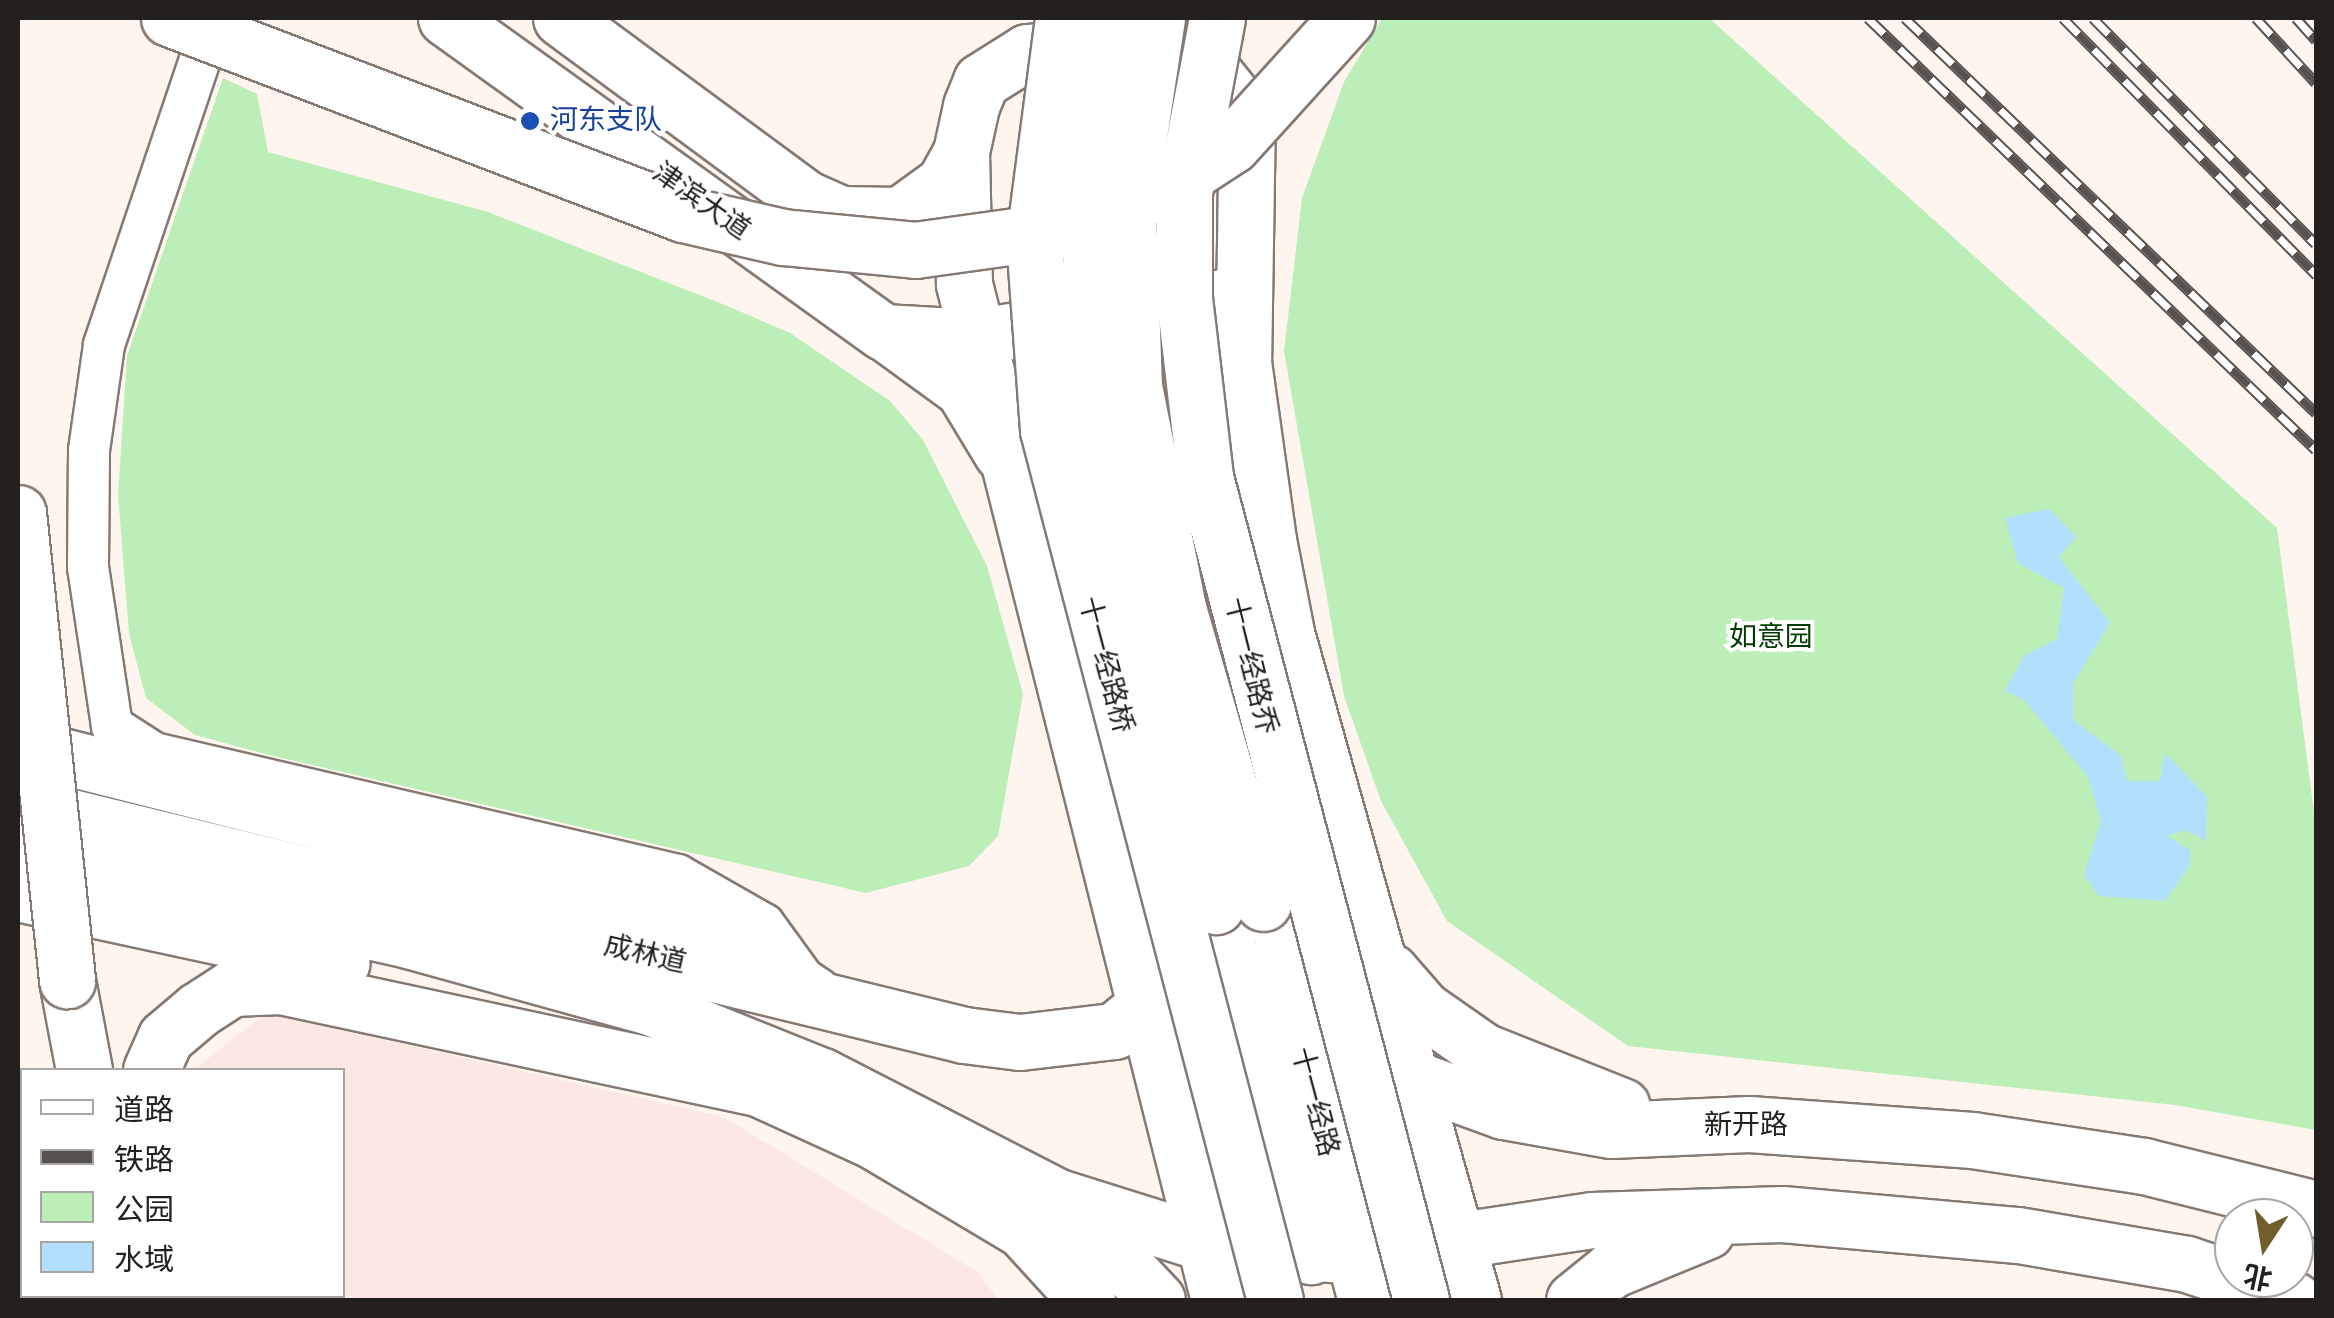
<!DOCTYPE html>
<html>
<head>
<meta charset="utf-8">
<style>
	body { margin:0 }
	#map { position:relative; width:2334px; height:1318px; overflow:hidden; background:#fef5ef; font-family:"Alegreya Sans","Noto Sans SC",sans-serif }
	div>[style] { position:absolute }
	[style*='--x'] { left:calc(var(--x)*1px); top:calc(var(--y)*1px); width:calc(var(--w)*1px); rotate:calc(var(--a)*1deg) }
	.commercial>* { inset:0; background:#fde7e5 }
	.green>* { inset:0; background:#bceeb8 }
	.water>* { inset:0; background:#b2dffd }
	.roads { filter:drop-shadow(2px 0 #847973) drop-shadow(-2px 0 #847973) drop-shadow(0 2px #847973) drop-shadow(0 -2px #847973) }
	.street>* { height:40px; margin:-20px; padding:0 20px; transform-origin:20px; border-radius:20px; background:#fff }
	.secondary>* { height:55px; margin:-27.5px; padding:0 27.5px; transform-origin:27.5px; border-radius:27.5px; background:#fff }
	.primary>* { height:55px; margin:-27.5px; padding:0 27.5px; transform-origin:27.5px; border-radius:27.5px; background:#fff }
	.highway>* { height:55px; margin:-27.5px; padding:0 27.5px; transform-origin:27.5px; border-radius:27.5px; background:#fff }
	.rail>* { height:11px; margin-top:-5.5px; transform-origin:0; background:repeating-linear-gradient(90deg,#fff 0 22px,#57524e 0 44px); box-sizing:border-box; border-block:2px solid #57524e }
	.bridges { filter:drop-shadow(2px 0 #847973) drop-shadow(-2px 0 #847973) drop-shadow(0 2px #847973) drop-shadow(0 -2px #847973) }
	.primary-bridge>* { height:55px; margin:-27.5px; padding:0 27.5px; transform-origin:27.5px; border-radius:27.5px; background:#fff }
	.highway-bridge>* { height:55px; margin:-27.5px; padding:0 27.5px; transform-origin:27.5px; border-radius:27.5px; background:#fff }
	.dots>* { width:28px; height:28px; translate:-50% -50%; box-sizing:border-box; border:5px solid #fff; border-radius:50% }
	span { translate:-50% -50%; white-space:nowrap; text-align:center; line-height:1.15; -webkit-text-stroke:8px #fff; paint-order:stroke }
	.transit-label { font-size:28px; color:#164399 }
	.left { translate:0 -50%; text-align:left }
	.street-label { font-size:28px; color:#24201d }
	.park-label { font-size:28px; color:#003c00 }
	.frame { position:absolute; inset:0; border:20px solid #24201d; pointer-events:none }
	.legend { position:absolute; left:20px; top:1068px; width:325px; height:230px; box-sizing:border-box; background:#fff; border:2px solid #a7a6a5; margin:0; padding:12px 18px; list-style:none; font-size:30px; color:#24201d }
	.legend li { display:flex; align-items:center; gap:20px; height:50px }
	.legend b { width:50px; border:2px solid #a7a6a5 }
	.north { position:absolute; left:2214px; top:1198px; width:100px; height:100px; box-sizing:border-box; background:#fff; border:2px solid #a7a6a5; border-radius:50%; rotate:192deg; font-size:28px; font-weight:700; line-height:40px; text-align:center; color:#24201d }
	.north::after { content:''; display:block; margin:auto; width:35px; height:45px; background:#715e2d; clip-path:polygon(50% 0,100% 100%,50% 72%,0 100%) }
</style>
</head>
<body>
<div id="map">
	<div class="commercial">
		<i style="clip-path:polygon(266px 1013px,724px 1117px,979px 1273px,998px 1300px,255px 1300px,342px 1296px,342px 1070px,193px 1070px)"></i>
	</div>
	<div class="green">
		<i style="clip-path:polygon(1382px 18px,1709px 18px,2277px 528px,2316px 828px,2316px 1130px,2175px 1105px,1628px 1046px,1447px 921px,1381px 801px,1344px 696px,1284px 351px,1302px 198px,1344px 82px)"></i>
		<i style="clip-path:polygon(223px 78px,257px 94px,268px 152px,488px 212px,725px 305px,790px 333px,890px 401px,923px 440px,987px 566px,1023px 694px,998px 836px,969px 866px,866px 893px,269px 755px,195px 735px,146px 698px,129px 634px,118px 495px,127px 356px)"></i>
	</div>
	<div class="water">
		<i style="clip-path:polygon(2049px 509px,2076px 537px,2059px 557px,2110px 623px,2073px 683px,2073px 720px,2121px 756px,2127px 781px,2160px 781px,2165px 753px,2207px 797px,2206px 841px,2185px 830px,2167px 836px,2190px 850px,2190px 865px,2165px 901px,2099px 896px,2084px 875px,2101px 821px,2088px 777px,2025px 701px,2005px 690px,2025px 655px,2057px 639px,2064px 588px,2018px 563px,2005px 518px)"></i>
	</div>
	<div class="roads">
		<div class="street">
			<i style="--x:214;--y:18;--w:345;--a:108.6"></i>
			<i style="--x:104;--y:345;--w:107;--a:98.1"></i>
			<i style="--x:89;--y:451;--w:116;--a:90.5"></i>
			<i style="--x:88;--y:567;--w:161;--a:81.4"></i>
			<i style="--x:112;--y:726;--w:50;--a:32.7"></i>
			<i style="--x:154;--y:753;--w:538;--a:13.11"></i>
			<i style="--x:678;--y:875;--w:99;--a:29.7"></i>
			<i style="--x:764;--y:924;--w:63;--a:54"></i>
		</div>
		<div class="secondary">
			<i style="--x:446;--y:18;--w:538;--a:35.7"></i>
			<i style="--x:883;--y:332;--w:90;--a:3.2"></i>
			<i style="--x:973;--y:337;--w:272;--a:-9.1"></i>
			<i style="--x:561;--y:18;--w:303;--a:36.4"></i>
			<i style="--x:890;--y:336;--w:90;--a:36"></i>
			<i style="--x:963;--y:389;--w:74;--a:58.9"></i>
			<i style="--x:18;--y:745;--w:607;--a:14.22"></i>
			<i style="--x:606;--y:894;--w:136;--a:20.2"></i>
			<i style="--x:734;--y:941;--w:97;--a:33.7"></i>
			<i style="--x:18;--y:893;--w:331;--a:12.2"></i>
			<i style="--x:151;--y:1070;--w:35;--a:-66"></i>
			<i style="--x:165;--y:1038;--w:43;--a:-40.3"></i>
			<i style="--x:198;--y:1010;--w:40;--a:-32.9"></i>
			<i style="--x:232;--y:988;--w:49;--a:-2.3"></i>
			<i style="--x:281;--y:986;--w:490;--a:12.1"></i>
			<i style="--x:760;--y:1089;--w:123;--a:24.5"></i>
			<i style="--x:872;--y:1140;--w:176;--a:30.8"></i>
			<i style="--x:1023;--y:1230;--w:95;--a:47.6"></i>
			<i style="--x:207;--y:1296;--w:4;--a:63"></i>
		</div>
		<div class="primary">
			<i style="--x:805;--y:198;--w:39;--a:24"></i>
			<i style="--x:841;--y:214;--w:59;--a:1"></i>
			<i style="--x:900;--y:215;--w:54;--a:-36"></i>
			<i style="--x:944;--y:183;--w:35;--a:-61"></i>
			<i style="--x:18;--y:804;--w:974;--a:13.72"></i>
			<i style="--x:964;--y:1035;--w:56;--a:7.1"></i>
			<i style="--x:1020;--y:1042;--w:95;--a:-6.7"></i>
			<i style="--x:1114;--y:1031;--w:76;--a:-39.1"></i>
			<i style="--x:18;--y:852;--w:400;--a:12.7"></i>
			<i style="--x:408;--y:940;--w:251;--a:15.5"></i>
			<i style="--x:650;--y:1007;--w:185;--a:21.9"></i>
			<i style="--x:822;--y:1076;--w:262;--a:27.2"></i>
			<i style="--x:1055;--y:1196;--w:157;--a:17.4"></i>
			<i style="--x:1205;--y:1243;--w:150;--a:5"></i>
			<i style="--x:1354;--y:1256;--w:241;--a:-8.6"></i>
			<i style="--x:1592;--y:1220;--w:190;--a:-1.8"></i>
			<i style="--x:1782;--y:1214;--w:237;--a:5.1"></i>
			<i style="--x:2018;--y:1235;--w:171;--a:9.7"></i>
			<i style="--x:2187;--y:1264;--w:113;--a:18.6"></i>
			<i style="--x:1263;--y:903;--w:143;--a:58.4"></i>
			<i style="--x:1338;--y:1025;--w:69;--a:40.9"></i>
			<i style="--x:1390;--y:1070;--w:120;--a:19.9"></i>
			<i style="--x:1503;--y:1111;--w:110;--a:10"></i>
			<i style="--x:1611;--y:1130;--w:138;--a:-2.5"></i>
			<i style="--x:1749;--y:1124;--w:224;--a:4.1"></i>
			<i style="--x:1972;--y:1140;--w:174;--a:8.6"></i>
			<i style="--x:2144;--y:1166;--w:177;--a:14"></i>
			<i style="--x:1216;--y:906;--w:363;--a:74.8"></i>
			<i style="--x:1277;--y:959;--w:352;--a:75.4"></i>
			<i style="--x:1390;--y:971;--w:50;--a:49"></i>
			<i style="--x:1423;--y:1009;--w:73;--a:35"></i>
			<i style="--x:1483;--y:1051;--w:149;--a:21.6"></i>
			<i style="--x:1076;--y:1214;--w:118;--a:46.7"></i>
			<i style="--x:1219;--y:1300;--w:1048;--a:-104.09"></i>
			<i style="--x:964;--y:284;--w:132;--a:-91.3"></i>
			<i style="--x:961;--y:152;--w:47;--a:-77.7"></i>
			<i style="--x:971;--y:106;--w:27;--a:-68"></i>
			<i style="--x:981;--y:81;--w:54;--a:-32.2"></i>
			<i style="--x:1027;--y:52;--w:49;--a:-5.8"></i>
			<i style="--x:1076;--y:47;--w:103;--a:9.5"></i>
			<i style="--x:1178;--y:64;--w:41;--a:18.4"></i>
			<i style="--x:1217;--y:77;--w:48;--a:51"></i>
			<i style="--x:1247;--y:114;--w:248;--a:90.9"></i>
			<i style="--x:1243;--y:362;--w:180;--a:82"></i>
			<i style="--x:1268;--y:540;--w:95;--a:79"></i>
			<i style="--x:1286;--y:633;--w:693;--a:74.34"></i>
			<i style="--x:1574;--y:1300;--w:48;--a:-39"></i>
			<i style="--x:1611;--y:1270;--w:103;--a:-22.3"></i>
		</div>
		<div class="highway">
			<i style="--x:67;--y:980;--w:92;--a:79.3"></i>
			<i style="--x:138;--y:1296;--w:4;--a:76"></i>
		</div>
	</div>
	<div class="rail">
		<i style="--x:1868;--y:18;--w:622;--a:43.96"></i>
		<i style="--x:1905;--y:18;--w:570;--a:43.86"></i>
		<i style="--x:2063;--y:18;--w:361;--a:45.4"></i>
		<i style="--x:2093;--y:18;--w:317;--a:45.4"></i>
		<i style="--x:2256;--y:18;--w:88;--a:47.3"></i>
		<i style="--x:2296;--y:18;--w:30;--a:48"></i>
		<i style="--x:18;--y:1285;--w:16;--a:68"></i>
	</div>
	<div class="bridges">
		<div class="primary-bridge">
			<i style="--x:1063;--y:18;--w:223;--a:97.5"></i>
			<i style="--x:1034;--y:239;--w:192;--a:85.8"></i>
			<i style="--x:1048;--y:430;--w:899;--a:75.38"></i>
			<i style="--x:1114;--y:18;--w:136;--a:98.9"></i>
			<i style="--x:1093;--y:152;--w:215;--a:91.3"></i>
			<i style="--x:1088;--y:367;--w:126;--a:80.8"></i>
			<i style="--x:1108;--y:491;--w:429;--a:75.4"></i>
			<i style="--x:1157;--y:18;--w:192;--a:98.7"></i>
			<i style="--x:1128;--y:208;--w:178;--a:88.1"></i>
			<i style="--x:1134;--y:386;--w:226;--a:78.8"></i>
			<i style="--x:1178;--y:608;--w:307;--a:73.9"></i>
			<i style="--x:1217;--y:18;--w:177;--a:100.7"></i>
			<i style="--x:1184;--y:192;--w:106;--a:90"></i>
			<i style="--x:1184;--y:298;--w:180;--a:83.3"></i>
			<i style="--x:1205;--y:477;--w:851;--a:75.29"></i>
		</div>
		<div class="highway-bridge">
			<i style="--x:169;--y:18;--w:550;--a:20.87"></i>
			<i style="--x:683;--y:214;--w:103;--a:13"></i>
			<i style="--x:783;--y:237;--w:133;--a:5.6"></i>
			<i style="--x:915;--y:250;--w:152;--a:-7.9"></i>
			<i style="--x:1066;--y:229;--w:105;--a:-21.9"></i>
			<i style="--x:1163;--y:190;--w:82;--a:-33.1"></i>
			<i style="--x:1232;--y:145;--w:171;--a:-47.8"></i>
			<i style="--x:18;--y:513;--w:470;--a:84"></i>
		</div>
	</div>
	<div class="dots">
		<i style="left:530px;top:121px;background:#1a4fb4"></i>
	</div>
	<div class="transit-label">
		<span class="left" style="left:550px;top:121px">河东支队</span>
	</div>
	<div class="street-label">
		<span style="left:701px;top:202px;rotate:35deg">津滨大道</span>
		<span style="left:1105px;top:665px;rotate:75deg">十一经路桥</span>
		<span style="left:1250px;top:666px;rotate:76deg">十一经路乔</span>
		<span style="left:645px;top:955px;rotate:13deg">成林道</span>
		<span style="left:1314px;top:1102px;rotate:75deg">十一经路</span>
		<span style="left:1746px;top:1126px">新开路</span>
	</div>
	<div class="park-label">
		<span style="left:1771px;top:638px">如意园</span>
	</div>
	<div class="frame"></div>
	<ul class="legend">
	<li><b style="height:12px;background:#fff"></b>道路</li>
	<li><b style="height:12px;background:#57524e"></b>铁路</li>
	<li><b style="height:28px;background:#bceeb8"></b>公园</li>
	<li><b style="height:28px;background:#b2dffd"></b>水域</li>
	</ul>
	<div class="north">北</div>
</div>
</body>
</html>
